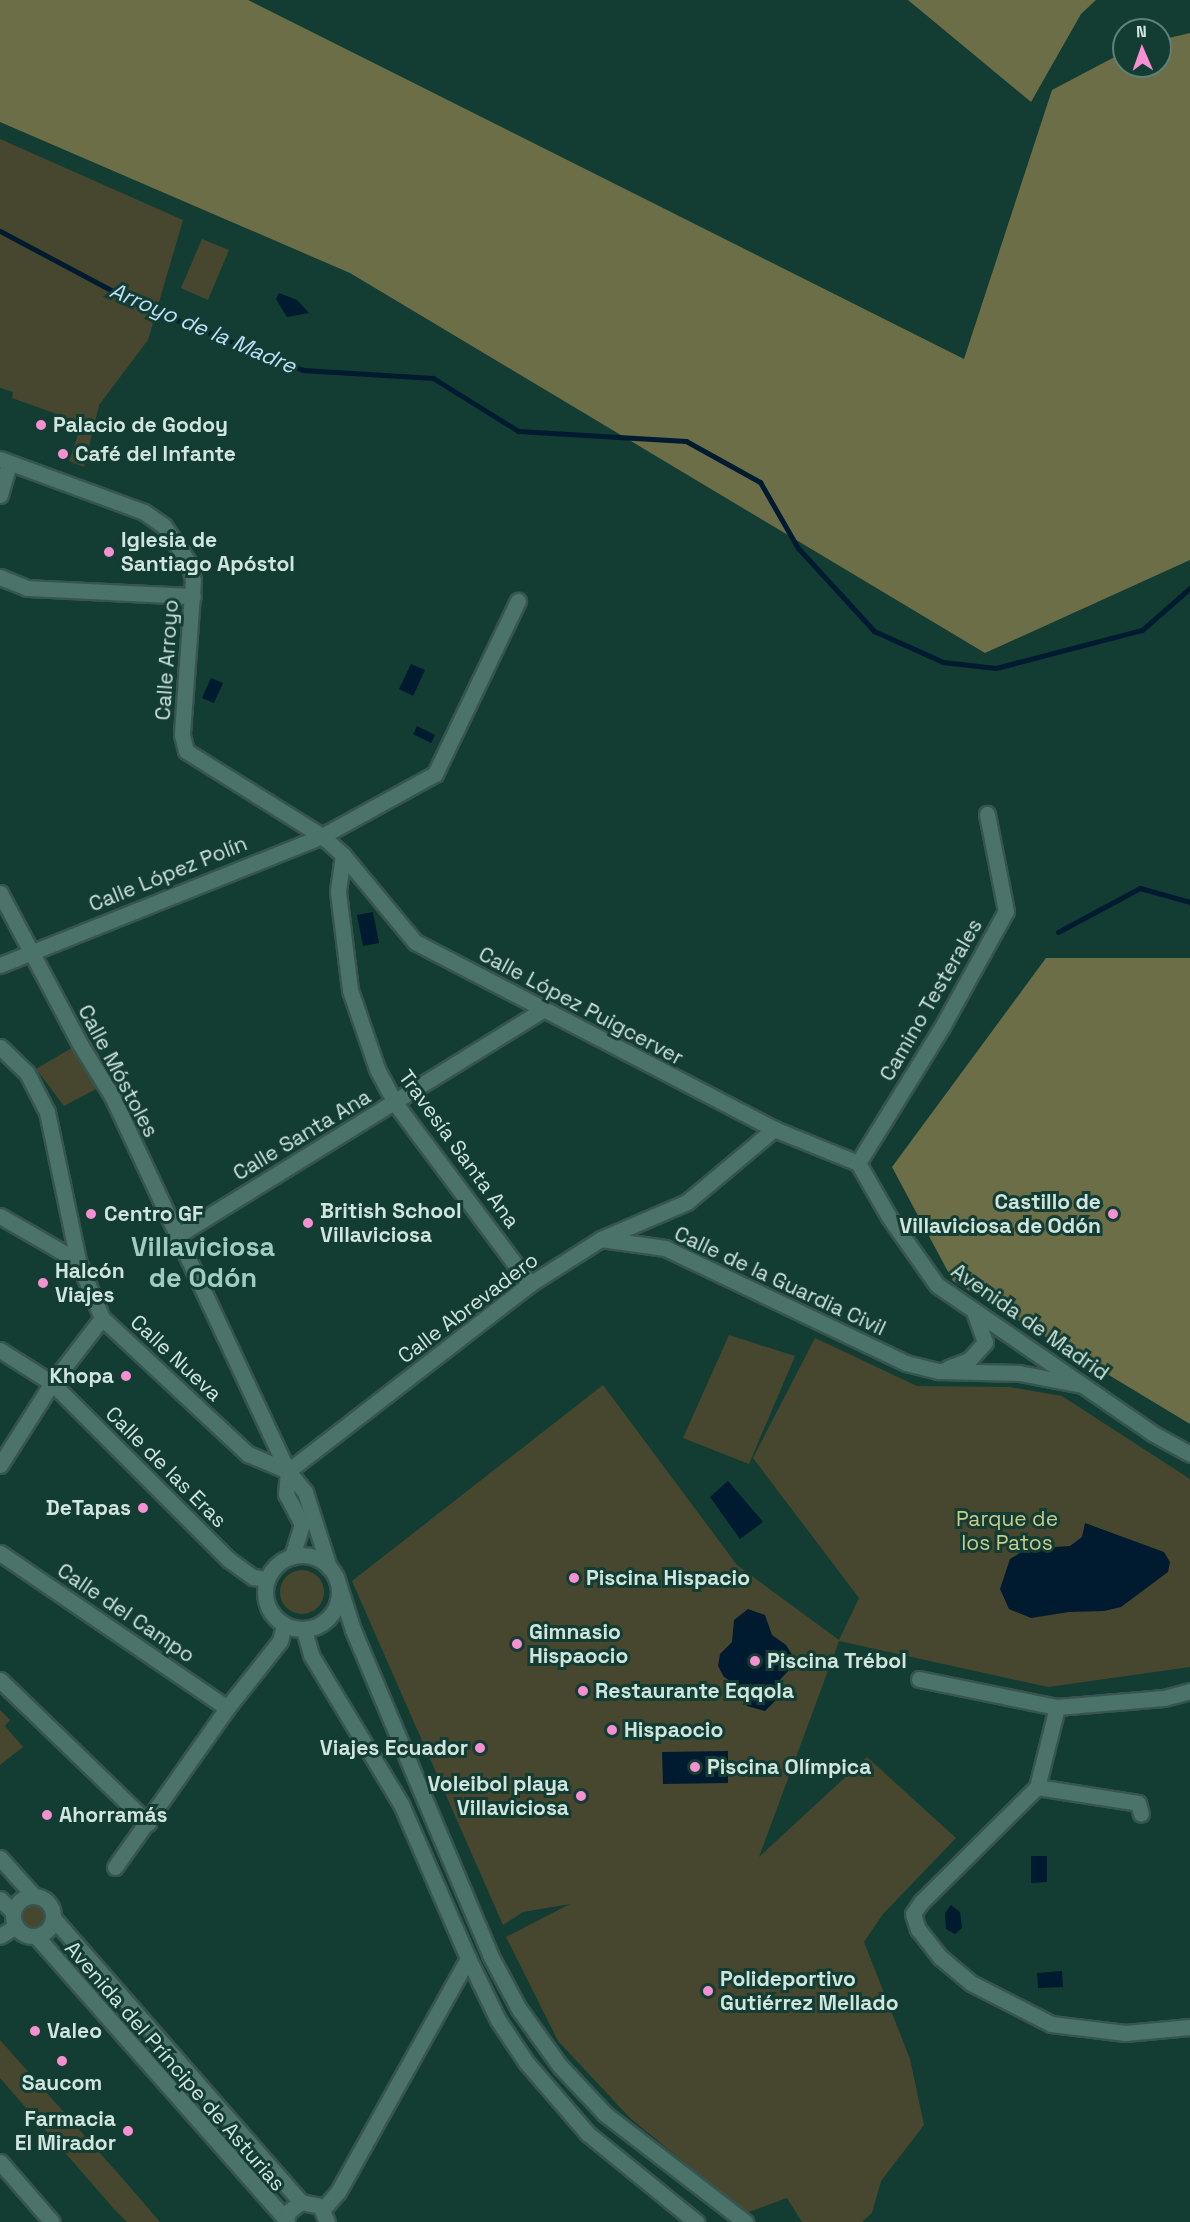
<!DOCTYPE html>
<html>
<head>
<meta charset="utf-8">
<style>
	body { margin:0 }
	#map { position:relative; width:1190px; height:2222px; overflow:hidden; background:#133c33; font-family:"Space Grotesk",sans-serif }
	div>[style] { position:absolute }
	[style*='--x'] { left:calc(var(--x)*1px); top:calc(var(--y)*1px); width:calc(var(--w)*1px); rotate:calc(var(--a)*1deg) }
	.green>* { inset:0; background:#47472f }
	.round { border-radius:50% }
	.forest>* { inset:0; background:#6c6e48 }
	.water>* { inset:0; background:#001a2f }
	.stream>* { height:5px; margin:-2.5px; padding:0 2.5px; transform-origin:2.5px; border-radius:2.5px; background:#001a2f }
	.roads { filter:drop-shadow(2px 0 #37554e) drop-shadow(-2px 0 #37554e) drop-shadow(0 2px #37554e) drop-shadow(0 -2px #37554e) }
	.minor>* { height:15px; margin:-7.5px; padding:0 7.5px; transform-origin:7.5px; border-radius:7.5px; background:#4b7369 }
	.minor>.ring { margin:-7.5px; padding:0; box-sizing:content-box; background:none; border:15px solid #4b7369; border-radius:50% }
	.dots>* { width:16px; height:16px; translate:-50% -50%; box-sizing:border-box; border:3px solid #133c33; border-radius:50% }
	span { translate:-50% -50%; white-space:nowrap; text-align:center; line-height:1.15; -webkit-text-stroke:6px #133c33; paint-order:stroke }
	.poi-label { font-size:21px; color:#cfe5de; font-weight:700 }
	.left { translate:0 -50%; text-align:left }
	.right { translate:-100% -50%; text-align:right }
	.street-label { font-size:21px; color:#cfe5de }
	.park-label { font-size:21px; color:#c9cb8a }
	.water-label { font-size:22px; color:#bedffa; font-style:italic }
	.district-label { font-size:27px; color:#a0ccc0; font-weight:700 }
	.north { position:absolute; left:1112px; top:18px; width:60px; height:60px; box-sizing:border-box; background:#133c33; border:2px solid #5e8077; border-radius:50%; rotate:358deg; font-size:16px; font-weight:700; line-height:24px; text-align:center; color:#cfe5de }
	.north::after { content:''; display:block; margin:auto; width:21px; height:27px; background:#f690d1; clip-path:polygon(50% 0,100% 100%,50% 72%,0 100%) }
</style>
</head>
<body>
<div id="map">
	<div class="green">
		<i style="clip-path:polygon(0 139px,183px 220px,148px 340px,99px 405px,84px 467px,69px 461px,82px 423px,12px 398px,13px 392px,0 388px)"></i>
		<i style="clip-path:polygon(202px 239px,229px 250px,208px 300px,181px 288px)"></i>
		<i style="clip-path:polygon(75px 1046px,98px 1088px,64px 1106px,36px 1069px)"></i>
		<i style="clip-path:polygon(729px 1335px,795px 1356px,749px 1464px,683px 1438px)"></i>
		<i style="clip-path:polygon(815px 1338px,917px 1386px,1010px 1387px,1062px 1396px,1190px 1479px,1190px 1667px,1048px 1687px,839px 1641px,759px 1857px,867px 1757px,956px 1838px,883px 1914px,864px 1942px,910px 2059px,924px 2125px,881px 2181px,872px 2213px,862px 2222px,802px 2222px,787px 2198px,746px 2213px,630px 2118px,558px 2041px,506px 1937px,570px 1904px,523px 1912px,503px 1925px,352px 1581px,603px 1385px,737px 1565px,839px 1640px,859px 1598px,753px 1458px)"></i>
		<i class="round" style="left:280px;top:1570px;width:44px;height:44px"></i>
		<i style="clip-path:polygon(0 1710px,10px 1720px,5px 1726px,23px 1747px,0 1765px)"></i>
		<i class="round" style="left:23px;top:1905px;width:22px;height:22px"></i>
		<i style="clip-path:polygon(0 2040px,123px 2179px,160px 2222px,127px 2222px,114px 2209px,0 2078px)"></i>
	</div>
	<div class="forest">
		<i style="clip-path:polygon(0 0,248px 0,964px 359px,1052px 90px,1124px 52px,1124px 66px,1160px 66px,1160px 40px,1190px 33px,1190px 560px,985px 653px,350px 273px,0 122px)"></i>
		<i style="clip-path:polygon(908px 0,1096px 0,1081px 14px,1031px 102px)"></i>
		<i style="clip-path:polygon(1046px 958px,1190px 958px,1190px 1424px,953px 1281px,892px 1167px)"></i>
	</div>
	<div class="water">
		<i style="clip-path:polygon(279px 293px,297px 300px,309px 313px,287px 317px,276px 299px)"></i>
		<i style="clip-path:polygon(411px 664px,425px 670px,413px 696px,399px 689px)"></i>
		<i style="clip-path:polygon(211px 678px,223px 683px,214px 703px,202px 698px)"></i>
		<i style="clip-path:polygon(417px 726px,435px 735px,431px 743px,413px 734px)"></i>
		<i style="clip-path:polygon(373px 912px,379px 943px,363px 946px,357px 915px)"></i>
		<i style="clip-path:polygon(728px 1481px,763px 1522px,740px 1539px,710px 1497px)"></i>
		<i style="clip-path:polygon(1085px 1523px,1164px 1552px,1170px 1562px,1168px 1572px,1121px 1607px,1104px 1611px,1069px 1612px,1031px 1618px,1009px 1609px,1000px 1589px,1010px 1559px,1043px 1539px,1055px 1547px,1070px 1546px,1082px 1537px)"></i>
		<i style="clip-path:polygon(748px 1609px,765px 1615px,772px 1635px,786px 1645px,793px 1656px,790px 1669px,777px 1683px,778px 1698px,765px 1711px,747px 1706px,740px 1687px,724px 1677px,718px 1666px,720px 1654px,732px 1642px,734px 1620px)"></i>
		<i style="clip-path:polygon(728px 1751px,728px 1783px,663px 1784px,662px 1752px)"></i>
		<i style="clip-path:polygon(1031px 1856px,1047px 1856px,1047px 1882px,1031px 1883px)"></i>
		<i style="clip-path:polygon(951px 1905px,960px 1912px,962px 1928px,955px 1934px,946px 1929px,945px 1913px)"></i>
		<i style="clip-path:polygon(1062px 1971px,1063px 1987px,1038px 1988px,1037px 1973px)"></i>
	</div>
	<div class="stream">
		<i style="--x:0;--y:231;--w:157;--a:28"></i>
		<i style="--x:139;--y:305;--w:176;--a:21.6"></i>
		<i style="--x:303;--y:370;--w:130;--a:3.5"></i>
		<i style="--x:433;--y:378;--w:100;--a:31.9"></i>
		<i style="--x:518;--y:431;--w:168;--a:3.4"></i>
		<i style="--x:686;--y:441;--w:85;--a:29"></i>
		<i style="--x:760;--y:482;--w:76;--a:60.1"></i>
		<i style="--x:798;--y:548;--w:113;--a:47.5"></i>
		<i style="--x:874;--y:631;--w:76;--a:24.2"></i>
		<i style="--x:943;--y:662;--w:53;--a:6.5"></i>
		<i style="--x:996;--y:668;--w:151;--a:-14.6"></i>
		<i style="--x:1142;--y:630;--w:64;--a:-41.2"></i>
		<i style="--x:1058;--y:932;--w:93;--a:-28.2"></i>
		<i style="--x:1140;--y:888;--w:52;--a:15.6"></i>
	</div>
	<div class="roads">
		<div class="minor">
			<i style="--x:0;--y:459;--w:153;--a:20.2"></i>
			<i style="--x:144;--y:512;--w:24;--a:35"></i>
			<i style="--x:164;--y:526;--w:45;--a:56"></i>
			<i style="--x:189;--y:563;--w:17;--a:77"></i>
			<i style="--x:193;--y:580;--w:155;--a:94.1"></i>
			<i style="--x:182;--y:735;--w:16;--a:76"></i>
			<i style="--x:186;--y:751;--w:160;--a:32"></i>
			<i style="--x:322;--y:836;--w:28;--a:42"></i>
			<i style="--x:343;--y:855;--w:113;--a:50.4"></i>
			<i style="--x:415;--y:942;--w:405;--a:27.5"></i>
			<i style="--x:774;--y:1129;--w:91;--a:22"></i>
			<i style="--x:0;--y:495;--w:33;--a:-74"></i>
			<i style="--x:0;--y:577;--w:29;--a:22"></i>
			<i style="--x:27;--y:588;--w:166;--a:2.8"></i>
			<i style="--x:343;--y:855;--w:37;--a:98"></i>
			<i style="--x:338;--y:892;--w:99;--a:83"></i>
			<i style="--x:350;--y:990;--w:83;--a:71.1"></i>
			<i style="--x:377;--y:1069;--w:38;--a:62"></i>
			<i style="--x:395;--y:1103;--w:226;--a:53.3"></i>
			<i style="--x:0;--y:893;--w:171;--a:62.1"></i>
			<i style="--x:80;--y:1044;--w:61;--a:58.4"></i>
			<i style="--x:112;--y:1096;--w:414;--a:64.9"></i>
			<i style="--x:288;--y:1471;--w:23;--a:95"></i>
			<i style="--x:286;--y:1494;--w:34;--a:62"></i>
			<i style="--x:302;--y:1524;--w:34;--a:107"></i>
			<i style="--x:0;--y:965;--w:347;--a:-21.8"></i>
			<i style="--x:322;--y:836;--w:129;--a:-28.8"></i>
			<i style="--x:435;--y:774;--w:192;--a:-64.4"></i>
			<i style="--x:0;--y:1047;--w:37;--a:44"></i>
			<i style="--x:27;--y:1073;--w:44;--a:62.9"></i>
			<i style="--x:47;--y:1112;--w:152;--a:78.2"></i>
			<i style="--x:78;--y:1261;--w:62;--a:67.2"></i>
			<i style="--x:102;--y:1318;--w:200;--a:43"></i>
			<i style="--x:248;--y:1454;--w:43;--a:23"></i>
			<i style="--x:288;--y:1471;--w:27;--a:51"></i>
			<i style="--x:305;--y:1492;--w:79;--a:72.3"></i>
			<i style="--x:858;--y:1163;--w:62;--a:60.1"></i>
			<i style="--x:889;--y:1217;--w:83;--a:54.8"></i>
			<i style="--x:937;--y:1285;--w:261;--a:34.5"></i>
			<i style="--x:1152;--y:1433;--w:43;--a:28.9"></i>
			<i style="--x:858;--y:1163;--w:160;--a:-58.3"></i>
			<i style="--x:942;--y:1027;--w:132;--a:-61.1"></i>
			<i style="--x:1006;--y:911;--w:99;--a:-101.1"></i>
			<i style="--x:0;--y:1216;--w:90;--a:30"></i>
			<i style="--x:175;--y:1237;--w:432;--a:-31.7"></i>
			<i style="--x:601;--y:1239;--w:65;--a:8"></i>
			<i style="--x:665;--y:1248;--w:267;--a:25.5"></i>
			<i style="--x:906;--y:1363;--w:34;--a:14"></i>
			<i style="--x:939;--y:1371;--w:80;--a:1.4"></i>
			<i style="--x:1019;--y:1373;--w:64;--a:10.8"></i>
			<i style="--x:0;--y:1350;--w:62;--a:32.4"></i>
			<i style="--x:52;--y:1383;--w:249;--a:45"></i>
			<i style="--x:228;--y:1559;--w:31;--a:36"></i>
			<i style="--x:253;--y:1577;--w:14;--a:8"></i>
			<i style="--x:948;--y:1368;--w:22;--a:-21"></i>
			<i style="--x:969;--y:1360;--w:24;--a:-48"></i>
			<i style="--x:985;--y:1342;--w:30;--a:-110"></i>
			<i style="--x:0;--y:1465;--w:97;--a:-57.6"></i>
			<i style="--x:52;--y:1383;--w:82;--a:-52.4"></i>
			<i style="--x:288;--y:1471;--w:306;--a:-37.7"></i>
			<i style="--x:530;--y:1284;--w:84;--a:-32.4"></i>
			<i style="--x:601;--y:1239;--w:94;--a:-23.3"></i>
			<i style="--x:687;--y:1202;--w:114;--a:-40"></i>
			<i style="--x:0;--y:1553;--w:275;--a:34.3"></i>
			<i class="ring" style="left:265px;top:1555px;width:59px;height:59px"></i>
			<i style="--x:336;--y:1577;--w:56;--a:72.2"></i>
			<i style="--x:353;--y:1630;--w:353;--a:67.1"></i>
			<i style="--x:490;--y:1955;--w:61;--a:61.8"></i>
			<i style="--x:519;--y:2009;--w:70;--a:54.3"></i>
			<i style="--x:560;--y:2066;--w:66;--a:46.8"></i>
			<i style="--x:605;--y:2114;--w:177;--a:37.6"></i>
			<i style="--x:304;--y:1630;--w:26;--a:74"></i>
			<i style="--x:311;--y:1655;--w:174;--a:58.9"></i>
			<i style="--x:401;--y:1804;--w:168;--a:66.5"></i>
			<i style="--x:468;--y:1958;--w:69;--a:64.2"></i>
			<i style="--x:498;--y:2020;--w:50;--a:56.3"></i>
			<i style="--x:526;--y:2062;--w:94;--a:49.3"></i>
			<i style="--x:587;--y:2133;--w:141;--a:39.2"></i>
			<i style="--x:919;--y:1679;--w:141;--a:11.5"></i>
			<i style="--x:1057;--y:1707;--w:107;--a:-4.8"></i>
			<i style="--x:1164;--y:1698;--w:27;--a:-15"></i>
			<i style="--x:0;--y:1680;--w:206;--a:44"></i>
			<i style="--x:1057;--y:1707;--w:82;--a:104"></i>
			<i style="--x:1037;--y:1787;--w:163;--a:135.2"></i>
			<i style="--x:921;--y:1902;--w:14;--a:124"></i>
			<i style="--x:913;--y:1914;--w:16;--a:72"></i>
			<i style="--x:918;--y:1929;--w:36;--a:52"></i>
			<i style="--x:940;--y:1957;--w:40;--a:40"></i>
			<i style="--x:971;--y:1983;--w:90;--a:27.1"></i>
			<i style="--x:1051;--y:2024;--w:75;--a:6.9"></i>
			<i style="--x:1125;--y:2033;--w:65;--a:-5.3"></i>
			<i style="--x:1037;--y:1787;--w:102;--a:9"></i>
			<i style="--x:1138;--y:1803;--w:11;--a:75"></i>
			<i style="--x:0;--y:1858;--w:50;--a:48.3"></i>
			<i style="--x:115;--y:1867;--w:194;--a:-54.8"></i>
			<i style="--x:227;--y:1708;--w:85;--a:-51.7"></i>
			<i style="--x:280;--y:1641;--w:16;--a:-76"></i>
			<i class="ring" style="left:13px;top:1896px;width:25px;height:25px"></i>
			<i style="--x:0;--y:1899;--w:18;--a:45"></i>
			<i style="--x:54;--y:1919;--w:376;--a:48.9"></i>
			<i style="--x:0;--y:1936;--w:19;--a:-32"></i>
			<i style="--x:36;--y:1936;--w:378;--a:48.6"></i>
			<i style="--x:0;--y:2162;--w:79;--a:49.1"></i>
			<i style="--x:323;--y:2209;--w:23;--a:-49"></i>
			<i style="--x:338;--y:2192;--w:268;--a:-60.9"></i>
			<i style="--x:286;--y:2222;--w:10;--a:-79"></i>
			<i style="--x:288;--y:2212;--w:16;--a:-38"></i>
			<i style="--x:301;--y:2202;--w:19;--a:12"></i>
			<i style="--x:320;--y:2206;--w:17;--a:66"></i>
		</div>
	</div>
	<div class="dots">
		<i style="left:41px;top:425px;background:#f690d1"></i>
		<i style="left:63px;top:454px;background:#f690d1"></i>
		<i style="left:109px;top:552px;background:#f690d1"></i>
		<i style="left:91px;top:1214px;background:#f690d1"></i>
		<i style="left:1113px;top:1214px;background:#f690d1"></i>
		<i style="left:308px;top:1223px;background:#f690d1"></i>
		<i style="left:43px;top:1283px;background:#f690d1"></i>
		<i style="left:126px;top:1376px;background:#f690d1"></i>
		<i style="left:143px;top:1508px;background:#f690d1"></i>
		<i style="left:574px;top:1578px;background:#f690d1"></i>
		<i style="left:517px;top:1644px;background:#f690d1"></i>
		<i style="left:755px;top:1661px;background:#f690d1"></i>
		<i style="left:583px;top:1691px;background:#f690d1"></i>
		<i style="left:612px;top:1730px;background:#f690d1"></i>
		<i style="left:480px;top:1748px;background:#f690d1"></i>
		<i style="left:695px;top:1767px;background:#f690d1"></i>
		<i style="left:581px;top:1796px;background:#f690d1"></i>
		<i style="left:47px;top:1815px;background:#f690d1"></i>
		<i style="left:708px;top:1991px;background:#f690d1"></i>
		<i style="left:35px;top:2031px;background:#f690d1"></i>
		<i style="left:62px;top:2061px;background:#f690d1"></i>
		<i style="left:128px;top:2131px;background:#f690d1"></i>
	</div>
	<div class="poi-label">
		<span class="left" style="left:53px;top:425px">Palacio de Godoy</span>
		<span class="left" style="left:75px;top:454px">Café del Infante</span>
		<span class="left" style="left:121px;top:552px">Iglesia de<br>Santiago Apóstol</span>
		<span class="right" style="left:1101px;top:1214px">Castillo de<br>Villaviciosa de Odón</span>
		<span class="left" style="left:320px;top:1223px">British School<br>Villaviciosa</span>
		<span class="left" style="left:104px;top:1214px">Centro GF</span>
		<span class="left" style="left:55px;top:1283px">Halcón<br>Viajes</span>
		<span class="right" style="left:114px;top:1376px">Khopa</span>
		<span class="right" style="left:131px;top:1508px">DeTapas</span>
		<span class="left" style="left:586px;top:1578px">Piscina Hispacio</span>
		<span class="left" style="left:529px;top:1644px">Gimnasio<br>Hispaocio</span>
		<span class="left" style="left:767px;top:1661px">Piscina Trébol</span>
		<span class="left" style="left:595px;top:1691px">Restaurante Eqqola</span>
		<span class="left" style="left:624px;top:1730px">Hispaocio</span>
		<span class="right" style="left:468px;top:1748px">Viajes Ecuador</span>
		<span class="left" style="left:707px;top:1767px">Piscina Olímpica</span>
		<span class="right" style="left:569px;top:1796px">Voleibol playa<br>Villaviciosa</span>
		<span class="left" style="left:59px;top:1815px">Ahorramás</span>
		<span class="left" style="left:720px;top:1991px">Polideportivo<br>Gutiérrez Mellado</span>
		<span class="left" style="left:47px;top:2031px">Valeo</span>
		<span style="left:62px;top:2083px">Saucom</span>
		<span class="right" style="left:116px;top:2131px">Farmacia<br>El Mirador</span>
	</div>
	<div class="street-label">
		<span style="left:167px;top:660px;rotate:-86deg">Calle Arroyo</span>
		<span style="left:168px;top:874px;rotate:-22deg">Calle López Polín</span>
		<span style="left:931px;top:1000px;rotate:-60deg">Camino Testerales</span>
		<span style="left:581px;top:1006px;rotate:28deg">Calle López Puigcerver</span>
		<span style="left:118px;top:1071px;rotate:62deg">Calle Móstoles</span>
		<span style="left:302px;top:1135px;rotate:-31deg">Calle Santa Ana</span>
		<span style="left:459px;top:1149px;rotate:54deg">Travesía Santa Ana</span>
		<span style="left:780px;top:1281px;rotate:25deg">Calle de la Guardia Civil</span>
		<span style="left:468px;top:1308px;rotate:-37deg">Calle Abrevadero</span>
		<span style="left:1030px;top:1322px;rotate:35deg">Avenida de Madrid</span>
		<span style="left:176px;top:1358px;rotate:43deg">Calle Nueva</span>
		<span style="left:166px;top:1467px;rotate:45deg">Calle de las Eras</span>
		<span style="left:126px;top:1613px;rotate:34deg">Calle del Campo</span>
		<span style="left:175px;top:2066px;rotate:49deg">Avenida del Príncipe de Asturias</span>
	</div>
	<div class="park-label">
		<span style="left:1007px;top:1531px">Parque de<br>los Patos</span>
	</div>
	<div class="water-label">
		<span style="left:203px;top:328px;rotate:23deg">Arroyo de la Madre</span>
	</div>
	<div class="district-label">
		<span style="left:203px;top:1262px">Villaviciosa<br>de Odón</span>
	</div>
	<div class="north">N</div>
</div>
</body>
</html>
